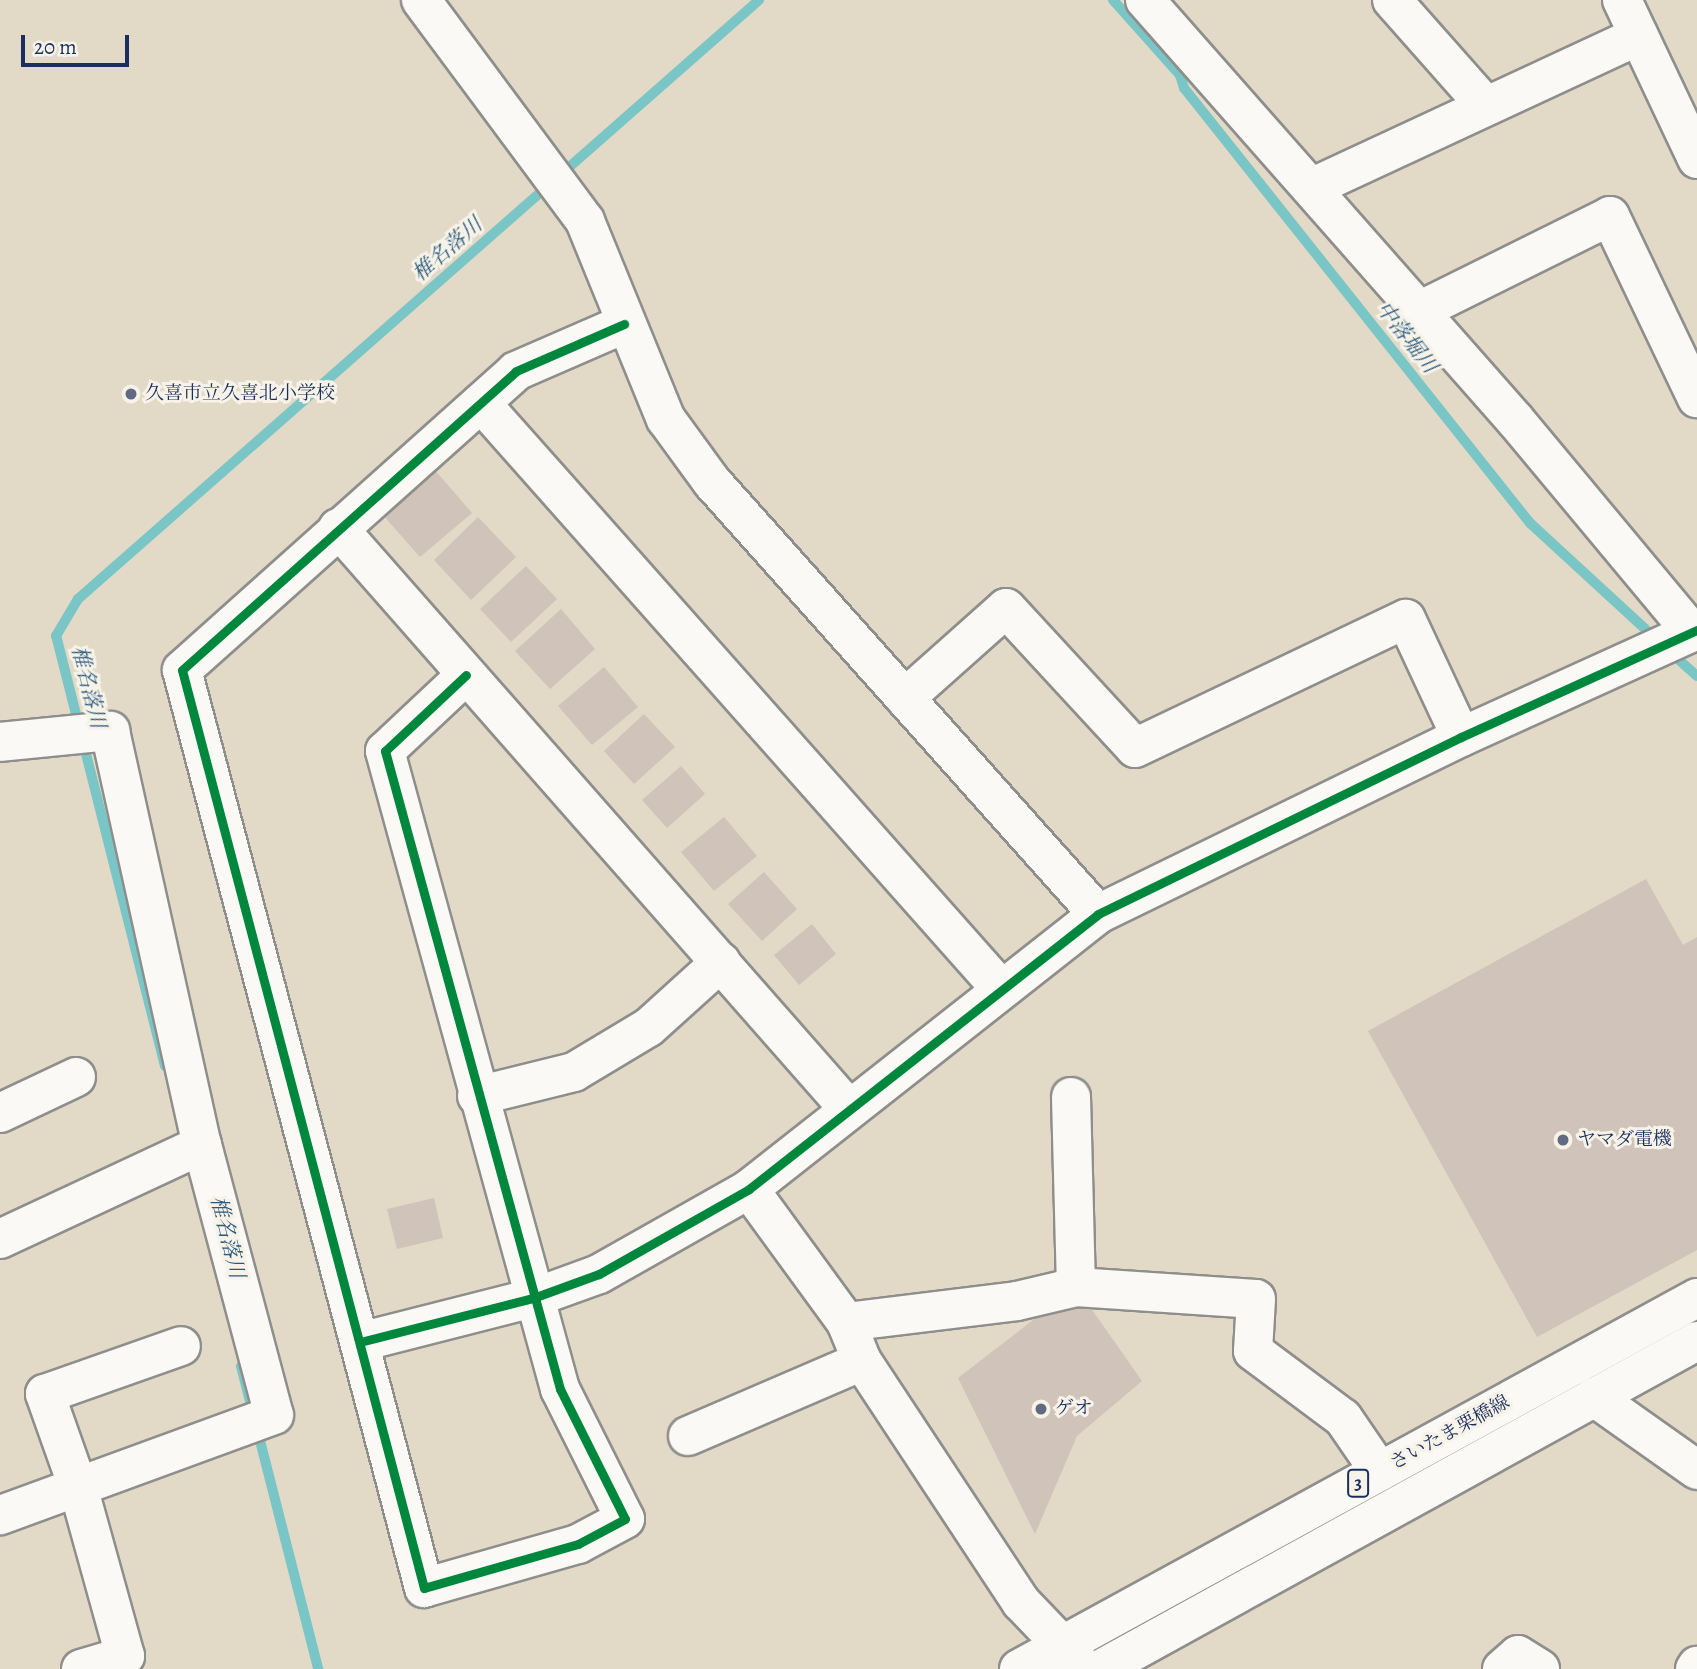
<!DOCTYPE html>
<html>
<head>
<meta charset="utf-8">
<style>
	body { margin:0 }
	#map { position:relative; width:1697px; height:1669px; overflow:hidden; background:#e2d9c6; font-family:Alegreya,"Noto Serif JP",serif }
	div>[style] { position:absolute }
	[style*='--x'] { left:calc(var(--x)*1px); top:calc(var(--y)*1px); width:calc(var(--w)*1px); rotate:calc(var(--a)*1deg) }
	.stream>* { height:10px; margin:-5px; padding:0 5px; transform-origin:5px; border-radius:5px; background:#7ac5c5 }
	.building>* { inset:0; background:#d0c3b9 }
	.roads { filter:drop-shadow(2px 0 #8e8e8c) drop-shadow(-2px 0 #8e8e8c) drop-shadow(0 2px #8e8e8c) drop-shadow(0 -2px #8e8e8c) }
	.street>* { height:38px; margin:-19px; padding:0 19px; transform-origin:19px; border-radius:19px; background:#fbf9f6 }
	.secondary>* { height:38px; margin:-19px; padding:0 19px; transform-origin:19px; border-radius:19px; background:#fbf9f6 }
	.primary>* { height:38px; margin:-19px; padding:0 19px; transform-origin:19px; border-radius:19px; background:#fbf9f6 }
	.cycleway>* { height:9px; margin:-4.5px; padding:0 4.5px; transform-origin:4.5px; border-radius:4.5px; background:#00873e }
	.dots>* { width:19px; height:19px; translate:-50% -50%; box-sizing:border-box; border:4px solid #f7f3e8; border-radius:50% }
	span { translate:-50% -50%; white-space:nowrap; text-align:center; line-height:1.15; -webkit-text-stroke:6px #f7f3e8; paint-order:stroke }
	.shield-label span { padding:2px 5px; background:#f7f3e8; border:2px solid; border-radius:5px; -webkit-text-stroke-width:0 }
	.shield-label { font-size:18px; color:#1b2f5e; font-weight:700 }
	.poi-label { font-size:19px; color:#1b2f5e }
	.left { translate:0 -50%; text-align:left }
	.street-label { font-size:19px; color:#1b2f5e }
	.water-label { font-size:21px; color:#2a597d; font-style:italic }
	.scale { position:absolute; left:21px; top:35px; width:108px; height:32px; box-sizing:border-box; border:4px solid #1b2f5e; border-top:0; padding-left:9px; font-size:21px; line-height:24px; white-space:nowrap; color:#1b2f5e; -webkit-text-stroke:5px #f7f3e8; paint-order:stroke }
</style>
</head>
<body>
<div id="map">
	<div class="stream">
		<i style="--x:1113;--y:0;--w:101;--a:48.2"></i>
		<i style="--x:1180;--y:75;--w:14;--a:73"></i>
		<i style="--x:1184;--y:88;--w:556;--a:51.5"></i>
		<i style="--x:1530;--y:523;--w:171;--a:42.6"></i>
		<i style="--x:1668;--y:650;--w:39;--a:42"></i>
		<i style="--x:165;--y:1066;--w:444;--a:-104.2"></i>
		<i style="--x:56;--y:636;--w:43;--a:-59.3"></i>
		<i style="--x:78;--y:599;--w:907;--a:-41.33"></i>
		<i style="--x:241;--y:1366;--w:313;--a:75.7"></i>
	</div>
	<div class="building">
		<i style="clip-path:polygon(434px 469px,472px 513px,420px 557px,382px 514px)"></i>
		<i style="clip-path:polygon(478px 517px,516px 557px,471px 600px,434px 560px)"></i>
		<i style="clip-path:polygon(526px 566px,557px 599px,511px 642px,480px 609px)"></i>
		<i style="clip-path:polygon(561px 609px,595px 649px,550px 689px,515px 651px)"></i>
		<i style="clip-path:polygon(604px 667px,638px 707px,592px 745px,558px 706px)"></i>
		<i style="clip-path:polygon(644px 714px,675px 747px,634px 784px,604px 751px)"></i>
		<i style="clip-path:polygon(681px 766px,705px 794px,667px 828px,642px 800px)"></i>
		<i style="clip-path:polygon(724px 817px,757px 856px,714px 891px,681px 852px)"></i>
		<i style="clip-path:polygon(764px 872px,797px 909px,762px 941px,728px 904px)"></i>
		<i style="clip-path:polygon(1646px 879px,1683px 945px,1697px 937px,1697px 1250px,1537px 1337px,1368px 1031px)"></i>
		<i style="clip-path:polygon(812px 924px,836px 954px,799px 985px,774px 955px)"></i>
		<i style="clip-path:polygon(434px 1198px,443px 1238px,397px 1249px,387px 1209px)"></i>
		<i style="clip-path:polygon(1076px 1287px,1142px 1381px,1077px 1436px,1035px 1534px,958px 1378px)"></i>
	</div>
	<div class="roads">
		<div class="street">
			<i style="--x:1145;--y:0;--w:561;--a:48.61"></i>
			<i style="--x:1516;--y:421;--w:275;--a:50.2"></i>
			<i style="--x:1392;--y:0;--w:140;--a:48.5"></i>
			<i style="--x:1622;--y:0;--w:176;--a:64.7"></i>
			<i style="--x:1313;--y:187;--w:359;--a:-24.9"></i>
			<i style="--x:1421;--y:310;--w:211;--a:-26.4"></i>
			<i style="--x:1610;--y:216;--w:202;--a:64.5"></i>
			<i style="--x:481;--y:403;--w:783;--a:48.42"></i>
			<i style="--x:338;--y:528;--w:774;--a:48.67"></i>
			<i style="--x:466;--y:675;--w:111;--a:136.8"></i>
			<i style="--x:385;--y:751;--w:662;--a:74.66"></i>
			<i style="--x:560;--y:1389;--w:145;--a:63.4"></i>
			<i style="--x:625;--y:1519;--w:53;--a:152"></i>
			<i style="--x:578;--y:1544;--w:160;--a:164.1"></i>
			<i style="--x:424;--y:1588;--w:949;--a:-104.77"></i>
			<i style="--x:182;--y:670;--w:448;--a:-41.8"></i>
			<i style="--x:516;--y:371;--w:118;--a:-23.5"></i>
			<i style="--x:905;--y:698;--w:135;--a:-41.7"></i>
			<i style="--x:1006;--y:608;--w:190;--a:47.3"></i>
			<i style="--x:1135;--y:748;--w:300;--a:-25.5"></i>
			<i style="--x:1406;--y:619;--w:130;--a:65"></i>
			<i style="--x:0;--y:742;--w:111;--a:-5.7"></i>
			<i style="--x:110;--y:731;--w:424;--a:77.5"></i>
			<i style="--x:202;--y:1145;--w:279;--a:75.1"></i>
			<i style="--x:274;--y:1415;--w:292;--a:159.9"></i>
			<i style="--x:477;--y:1096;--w:100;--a:-13.9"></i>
			<i style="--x:574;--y:1072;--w:87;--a:-31"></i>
			<i style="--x:649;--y:1027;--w:97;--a:-42.1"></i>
			<i style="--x:1071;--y:1097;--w:190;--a:88.5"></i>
			<i style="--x:0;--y:1113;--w:84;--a:-25.3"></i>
			<i style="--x:749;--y:1189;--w:165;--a:53.9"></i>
			<i style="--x:846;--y:1322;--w:42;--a:67.7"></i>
			<i style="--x:862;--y:1361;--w:289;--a:56.6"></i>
			<i style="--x:1021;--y:1602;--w:93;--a:46.3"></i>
			<i style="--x:0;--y:1239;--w:223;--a:-25"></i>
			<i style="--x:846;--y:1322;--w:172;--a:-7"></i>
			<i style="--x:1017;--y:1301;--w:61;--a:-13.3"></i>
			<i style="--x:1076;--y:1287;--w:180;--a:3.8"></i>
			<i style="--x:1256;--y:1299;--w:52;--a:93.3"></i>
			<i style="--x:1253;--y:1351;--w:112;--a:36.7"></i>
			<i style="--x:1343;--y:1418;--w:65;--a:55.6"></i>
			<i style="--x:360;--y:1342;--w:179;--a:-14.3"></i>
			<i style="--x:533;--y:1298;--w:70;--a:-20"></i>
			<i style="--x:599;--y:1274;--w:172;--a:-29.5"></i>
			<i style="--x:749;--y:1189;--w:444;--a:-38.2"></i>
			<i style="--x:1098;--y:914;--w:404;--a:-26"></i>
			<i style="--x:1461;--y:737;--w:259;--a:-24.4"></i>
			<i style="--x:1594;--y:1397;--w:126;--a:35.3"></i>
			<i style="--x:688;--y:1436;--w:189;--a:-23.3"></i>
			<i style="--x:81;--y:1669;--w:46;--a:-16.5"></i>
			<i style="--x:125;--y:1656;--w:175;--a:-105.5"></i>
			<i style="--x:78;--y:1487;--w:99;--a:-109.5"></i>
			<i style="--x:45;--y:1394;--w:144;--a:-19.4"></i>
			<i style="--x:1502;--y:1669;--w:21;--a:-41"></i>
			<i style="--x:1518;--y:1655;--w:26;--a:32"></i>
			<i style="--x:1695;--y:1669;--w:4;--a:-56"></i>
		</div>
		<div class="secondary">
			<i style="--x:421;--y:0;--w:275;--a:53.4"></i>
			<i style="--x:585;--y:221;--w:214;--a:67.8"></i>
			<i style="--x:666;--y:419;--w:78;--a:53.9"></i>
			<i style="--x:712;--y:482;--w:579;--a:48.22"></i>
		</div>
		<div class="primary">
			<i style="--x:1019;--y:1669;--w:773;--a:-28.69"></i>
			<i style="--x:1101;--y:1669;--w:680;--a:-28.83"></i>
		</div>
	</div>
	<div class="cycleway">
		<i style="--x:466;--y:675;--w:111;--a:136.8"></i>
		<i style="--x:385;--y:751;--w:662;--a:74.66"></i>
		<i style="--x:560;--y:1389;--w:145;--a:63.4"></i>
		<i style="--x:625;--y:1519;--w:53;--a:152"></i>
		<i style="--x:578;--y:1544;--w:160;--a:164.1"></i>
		<i style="--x:424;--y:1588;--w:949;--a:-104.77"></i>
		<i style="--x:182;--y:670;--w:448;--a:-41.8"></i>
		<i style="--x:516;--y:371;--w:118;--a:-23.5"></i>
		<i style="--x:360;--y:1342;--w:179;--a:-14.3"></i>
		<i style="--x:533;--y:1298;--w:70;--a:-20"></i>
		<i style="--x:599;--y:1274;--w:172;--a:-29.5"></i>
		<i style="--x:749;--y:1189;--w:444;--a:-38.2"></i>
		<i style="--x:1098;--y:914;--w:404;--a:-26"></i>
		<i style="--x:1461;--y:737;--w:259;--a:-24.4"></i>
	</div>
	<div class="dots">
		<i style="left:131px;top:394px;background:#616a82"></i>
		<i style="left:1563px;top:1140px;background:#616a82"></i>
		<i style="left:1041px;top:1409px;background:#616a82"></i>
	</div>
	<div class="shield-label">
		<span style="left:1358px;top:1483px">3</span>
	</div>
	<div class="poi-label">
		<span class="left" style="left:145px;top:394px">久喜市立久喜北小学校</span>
		<span class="left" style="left:1577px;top:1140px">ヤマダ電機</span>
		<span class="left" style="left:1055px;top:1409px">ゲオ</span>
	</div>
	<div class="street-label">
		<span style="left:1450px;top:1433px;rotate:-29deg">さいたま栗橋線</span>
	</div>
	<div class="water-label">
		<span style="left:447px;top:249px;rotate:-41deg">椎名落川</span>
		<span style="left:1407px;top:337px;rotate:52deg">中落堀川</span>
		<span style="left:89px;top:687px;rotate:76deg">椎名落川</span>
		<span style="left:228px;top:1237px;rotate:76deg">椎名落川</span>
	</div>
	<div class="scale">20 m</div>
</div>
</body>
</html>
